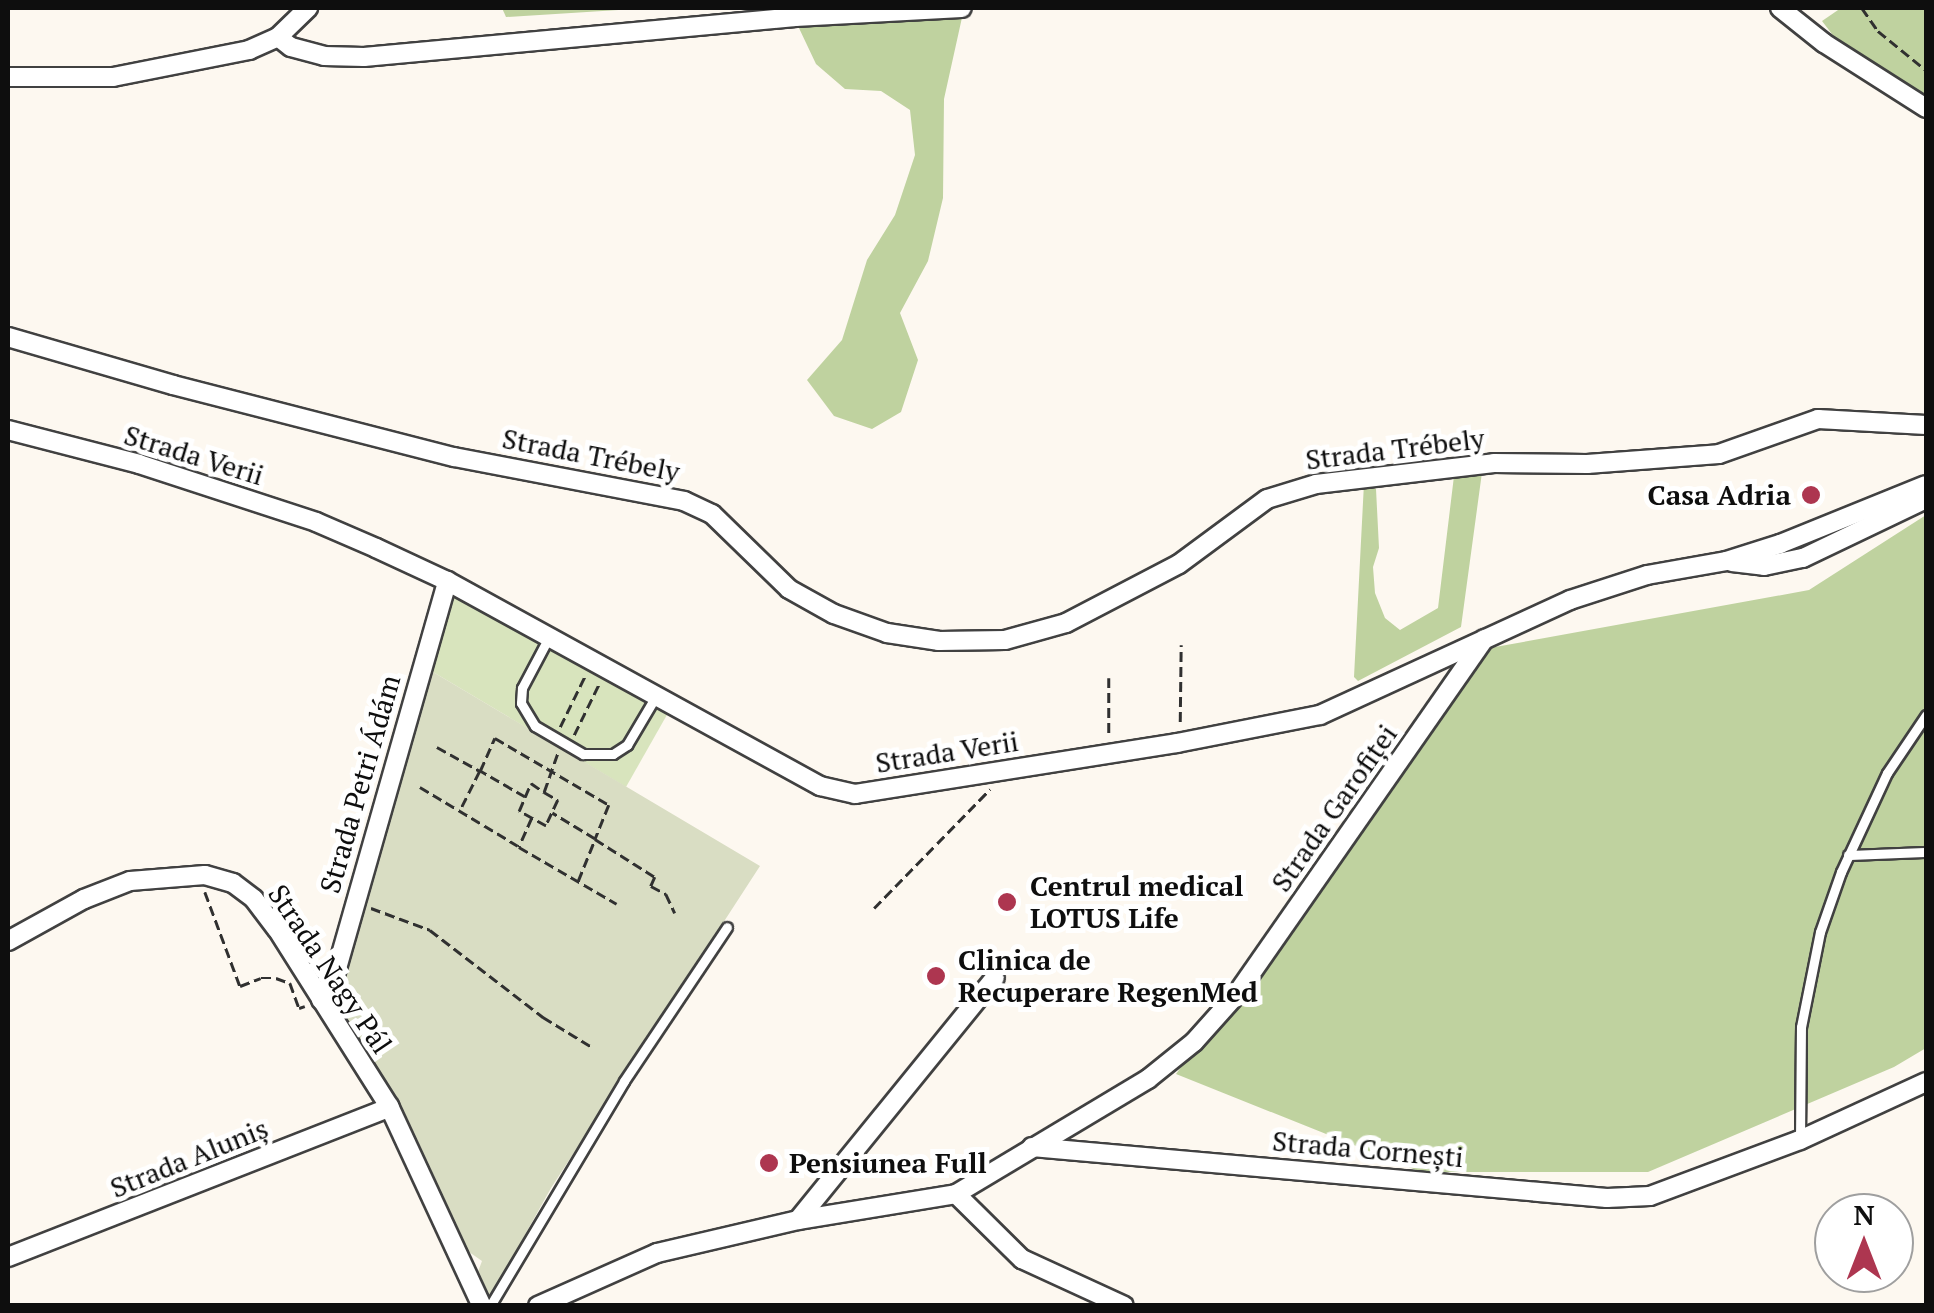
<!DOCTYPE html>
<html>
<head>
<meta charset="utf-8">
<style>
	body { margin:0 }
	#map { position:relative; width:1934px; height:1313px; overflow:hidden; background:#fdf8f0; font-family:"PT Serif",serif }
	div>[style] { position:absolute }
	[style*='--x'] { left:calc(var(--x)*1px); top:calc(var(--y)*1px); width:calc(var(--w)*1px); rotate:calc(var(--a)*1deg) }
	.green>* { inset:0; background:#d8e4bd }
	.forest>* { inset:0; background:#bfd29f }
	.cemetery>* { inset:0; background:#d9ddc3 }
	.path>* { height:2.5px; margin-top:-1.25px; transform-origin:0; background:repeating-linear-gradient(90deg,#303030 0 10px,transparent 0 15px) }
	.roads { filter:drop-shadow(2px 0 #414141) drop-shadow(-2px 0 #414141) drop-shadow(0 2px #414141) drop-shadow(0 -2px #414141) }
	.lane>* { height:9px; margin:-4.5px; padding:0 4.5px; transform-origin:4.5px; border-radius:4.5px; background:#fff }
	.street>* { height:18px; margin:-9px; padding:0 9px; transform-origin:9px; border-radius:9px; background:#fff }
	.dots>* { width:28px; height:28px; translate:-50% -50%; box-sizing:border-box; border:5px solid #fff; border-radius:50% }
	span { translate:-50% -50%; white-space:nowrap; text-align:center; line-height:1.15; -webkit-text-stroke:10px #fff; paint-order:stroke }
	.street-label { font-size:28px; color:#0e0e0e }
	.poi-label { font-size:28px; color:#0e0e0e; font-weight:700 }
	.right { translate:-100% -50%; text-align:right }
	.left { translate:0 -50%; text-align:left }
	.frame { position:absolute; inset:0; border:10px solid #0e0e0e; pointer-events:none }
	.north { position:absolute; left:1814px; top:1193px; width:100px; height:100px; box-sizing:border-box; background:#fff; border:2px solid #9f9f9f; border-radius:50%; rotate:0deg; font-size:28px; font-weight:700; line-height:40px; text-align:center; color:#0e0e0e }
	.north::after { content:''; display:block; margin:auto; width:35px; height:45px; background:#ad3650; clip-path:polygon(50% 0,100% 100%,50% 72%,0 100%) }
</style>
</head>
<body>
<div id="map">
	<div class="green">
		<i style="clip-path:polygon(460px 596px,668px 713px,626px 787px,428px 669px,448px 600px)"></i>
	</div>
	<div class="forest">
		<i style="clip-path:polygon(502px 8px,650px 8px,506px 17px)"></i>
		<i style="clip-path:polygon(782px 8px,971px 8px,963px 13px,944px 99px,943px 198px,928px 261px,900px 313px,918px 360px,901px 412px,872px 429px,834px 416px,807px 380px,842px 340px,867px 260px,895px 215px,915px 155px,910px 110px,881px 91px,845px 89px,816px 64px,798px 26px)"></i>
		<i style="clip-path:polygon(1841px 8px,1926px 8px,1926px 102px,1835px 38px,1822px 21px)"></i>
		<i style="clip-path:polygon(1483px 465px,1461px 627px,1358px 681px,1354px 677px,1364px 483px,1376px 489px,1379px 548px,1373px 567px,1375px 593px,1385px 618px,1400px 630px,1438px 608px,1454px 476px)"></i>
		<i style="clip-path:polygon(1926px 515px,1926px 1048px,1894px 1067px,1648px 1172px,1421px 1172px,1176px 1074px,1484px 649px,1809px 590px)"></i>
	</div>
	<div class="cemetery">
		<i style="clip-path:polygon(428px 669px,760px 866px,551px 1188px,488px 1301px,476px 1277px,482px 1261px,462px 1247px,330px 1001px)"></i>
	</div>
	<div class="path">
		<i style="--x:1862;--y:8;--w:28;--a:55"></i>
		<i style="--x:1878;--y:31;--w:62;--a:39.1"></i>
		<i style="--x:1109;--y:678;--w:58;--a:90"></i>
		<i style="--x:1180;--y:722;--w:77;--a:-89.3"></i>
		<i style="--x:560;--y:727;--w:57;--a:-63.9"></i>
		<i style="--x:574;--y:735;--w:57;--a:-63.9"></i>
		<i style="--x:437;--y:747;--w:49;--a:29.2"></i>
		<i style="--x:480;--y:771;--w:45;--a:116.6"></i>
		<i style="--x:420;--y:787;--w:114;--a:31"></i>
		<i style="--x:544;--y:792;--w:16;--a:30"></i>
		<i style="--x:558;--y:800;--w:29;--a:115"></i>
		<i style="--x:546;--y:826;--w:31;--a:-151"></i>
		<i style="--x:519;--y:811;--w:30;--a:-67"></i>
		<i style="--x:531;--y:783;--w:16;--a:35"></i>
		<i style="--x:544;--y:792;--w:42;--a:-70.7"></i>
		<i style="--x:525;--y:797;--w:52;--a:-150"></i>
		<i style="--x:480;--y:771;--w:36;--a:-66"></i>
		<i style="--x:495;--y:738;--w:132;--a:30.4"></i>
		<i style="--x:609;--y:805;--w:37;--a:112"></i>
		<i style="--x:595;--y:839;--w:50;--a:-148.8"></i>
		<i style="--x:532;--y:818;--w:32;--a:114"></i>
		<i style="--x:519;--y:847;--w:113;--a:30.2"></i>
		<i style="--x:578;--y:881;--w:45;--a:-68"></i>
		<i style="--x:595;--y:839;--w:71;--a:32.3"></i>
		<i style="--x:655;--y:877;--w:10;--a:114"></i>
		<i style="--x:651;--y:886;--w:17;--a:28"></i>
		<i style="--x:666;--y:894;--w:21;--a:65"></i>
		<i style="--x:205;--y:892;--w:100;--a:69.6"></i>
		<i style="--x:240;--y:986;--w:22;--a:-21"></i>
		<i style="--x:261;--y:978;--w:15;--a:0"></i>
		<i style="--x:276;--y:978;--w:15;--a:20"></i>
		<i style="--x:290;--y:983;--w:27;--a:70"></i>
		<i style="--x:299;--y:1008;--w:6;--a:-18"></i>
		<i style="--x:371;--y:908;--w:63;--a:20.4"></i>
		<i style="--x:430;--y:930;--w:143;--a:37.6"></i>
		<i style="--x:543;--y:1017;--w:57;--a:31.5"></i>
		<i style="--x:874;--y:908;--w:166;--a:-45.7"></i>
	</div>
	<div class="roads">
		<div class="lane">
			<i style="--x:549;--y:637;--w:58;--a:117.9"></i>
			<i style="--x:522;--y:688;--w:15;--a:94"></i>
			<i style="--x:521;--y:703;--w:27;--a:59"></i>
			<i style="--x:535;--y:726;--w:56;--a:30.3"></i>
			<i style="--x:583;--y:754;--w:30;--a:0"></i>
			<i style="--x:613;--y:754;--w:17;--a:-33"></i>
			<i style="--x:627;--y:745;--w:57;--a:-59.4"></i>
			<i style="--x:1848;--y:855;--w:78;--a:-2.2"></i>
			<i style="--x:1800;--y:1140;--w:113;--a:-89.5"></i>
			<i style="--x:1801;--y:1027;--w:97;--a:-78.7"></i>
			<i style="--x:1820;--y:932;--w:64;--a:-70.7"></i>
			<i style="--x:1841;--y:872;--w:109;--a:-65.1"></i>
			<i style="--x:1887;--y:773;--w:70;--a:-56.1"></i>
			<i style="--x:490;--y:1306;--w:262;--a:-59.2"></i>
			<i style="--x:624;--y:1081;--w:185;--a:-56.2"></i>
		</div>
		<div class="street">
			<i style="--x:1780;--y:8;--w:56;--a:38.5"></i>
			<i style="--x:1824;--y:43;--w:121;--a:32.5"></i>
			<i style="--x:278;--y:37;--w:16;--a:38"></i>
			<i style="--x:291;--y:47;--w:34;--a:15"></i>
			<i style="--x:324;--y:56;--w:40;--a:1.4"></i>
			<i style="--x:364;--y:57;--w:433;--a:-5.3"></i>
			<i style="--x:795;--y:17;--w:167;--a:-3.1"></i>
			<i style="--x:8;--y:77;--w:105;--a:0"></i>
			<i style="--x:113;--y:77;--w:139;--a:-11.2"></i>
			<i style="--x:249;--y:50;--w:32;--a:-24"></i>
			<i style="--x:278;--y:37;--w:42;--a:-44"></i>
			<i style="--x:8;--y:337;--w:172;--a:16.2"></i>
			<i style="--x:173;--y:385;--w:290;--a:14.4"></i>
			<i style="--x:454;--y:457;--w:234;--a:10.8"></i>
			<i style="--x:684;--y:501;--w:31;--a:25"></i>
			<i style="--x:712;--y:514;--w:107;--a:44.2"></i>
			<i style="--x:789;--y:589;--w:51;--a:29.1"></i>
			<i style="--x:834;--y:614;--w:56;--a:19.7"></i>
			<i style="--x:887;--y:633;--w:53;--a:8.7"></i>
			<i style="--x:939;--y:641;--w:66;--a:-0.9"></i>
			<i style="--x:1005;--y:640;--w:63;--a:-15.6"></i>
			<i style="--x:1066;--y:623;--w:127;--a:-27.6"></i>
			<i style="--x:1179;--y:564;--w:109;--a:-36.5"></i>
			<i style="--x:1267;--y:499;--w:51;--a:-17"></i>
			<i style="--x:1316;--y:484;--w:179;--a:-6.7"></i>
			<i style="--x:1494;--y:463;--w:93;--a:0.6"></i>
			<i style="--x:1587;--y:464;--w:132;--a:-4.3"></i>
			<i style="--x:1719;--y:454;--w:105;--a:-19.5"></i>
			<i style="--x:1818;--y:419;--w:108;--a:3.2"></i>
			<i style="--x:8;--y:430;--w:135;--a:14.5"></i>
			<i style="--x:139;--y:464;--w:186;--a:18.1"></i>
			<i style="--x:316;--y:522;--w:65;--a:23.4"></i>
			<i style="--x:376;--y:548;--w:78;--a:24.9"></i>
			<i style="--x:447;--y:581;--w:426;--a:28.8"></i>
			<i style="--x:820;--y:786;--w:36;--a:13"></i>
			<i style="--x:855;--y:794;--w:326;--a:-9"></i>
			<i style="--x:1177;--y:743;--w:146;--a:-11.1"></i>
			<i style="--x:1320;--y:715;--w:275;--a:-24.7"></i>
			<i style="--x:1570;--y:600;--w:81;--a:-18"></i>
			<i style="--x:1647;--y:575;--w:80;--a:-10"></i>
			<i style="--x:1726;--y:561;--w:57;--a:-17.5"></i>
			<i style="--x:1780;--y:544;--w:157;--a:-22"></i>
			<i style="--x:1732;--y:562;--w:32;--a:7"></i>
			<i style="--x:1764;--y:566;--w:40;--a:-12"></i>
			<i style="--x:1803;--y:558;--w:136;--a:-25.6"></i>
			<i style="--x:8;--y:941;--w:87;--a:-28.9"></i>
			<i style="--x:84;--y:899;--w:49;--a:-21.4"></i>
			<i style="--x:130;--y:881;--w:75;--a:-4.6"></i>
			<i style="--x:205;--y:875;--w:29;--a:16"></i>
			<i style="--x:233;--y:883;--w:26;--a:37"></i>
			<i style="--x:254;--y:899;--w:38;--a:53"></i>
			<i style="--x:277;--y:929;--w:209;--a:57.7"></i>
			<i style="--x:389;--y:1106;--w:221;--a:65.1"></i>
			<i style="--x:321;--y:1000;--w:25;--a:-58"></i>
			<i style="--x:334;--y:979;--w:414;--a:-74.1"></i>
			<i style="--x:1032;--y:1147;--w:577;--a:5.07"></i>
			<i style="--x:1607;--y:1198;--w:43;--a:-2.7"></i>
			<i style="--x:1650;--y:1196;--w:160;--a:-20.5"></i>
			<i style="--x:1800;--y:1140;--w:139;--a:-24.7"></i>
			<i style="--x:956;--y:1194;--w:93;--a:44.6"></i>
			<i style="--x:1022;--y:1259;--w:112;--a:24.7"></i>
			<i style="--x:798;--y:1220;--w:312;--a:-50.9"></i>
			<i style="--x:8;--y:1257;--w:410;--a:-21.4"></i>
			<i style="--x:538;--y:1306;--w:130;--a:-24"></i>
			<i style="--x:657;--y:1253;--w:145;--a:-13.2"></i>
			<i style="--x:798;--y:1220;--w:160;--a:-9.3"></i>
			<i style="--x:956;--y:1194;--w:224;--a:-30.9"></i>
			<i style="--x:1148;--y:1079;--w:59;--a:-38.8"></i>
			<i style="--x:1194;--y:1042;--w:63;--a:-48.2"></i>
			<i style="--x:1236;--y:995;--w:434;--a:-55.1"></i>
		</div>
	</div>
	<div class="dots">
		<i style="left:1811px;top:495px;background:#ad3650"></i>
		<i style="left:1007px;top:902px;background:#ad3650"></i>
		<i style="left:936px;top:976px;background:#ad3650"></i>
		<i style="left:769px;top:1163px;background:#ad3650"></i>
	</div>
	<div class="street-label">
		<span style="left:1395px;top:449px;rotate:-7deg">Strada Trébely</span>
		<span style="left:194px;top:455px;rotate:17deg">Strada Verii</span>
		<span style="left:591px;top:455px;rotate:11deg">Strada Trébely</span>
		<span style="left:947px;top:752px;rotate:-9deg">Strada Verii</span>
		<span style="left:360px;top:784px;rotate:-74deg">Strada Petri Ádám</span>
		<span style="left:1334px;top:808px;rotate:-55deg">Strada Garofiței</span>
		<span style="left:330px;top:969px;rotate:56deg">Strada Nagy Pál</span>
		<span style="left:1368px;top:1149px;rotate:5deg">Strada Cornești</span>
		<span style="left:189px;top:1158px;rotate:-22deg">Strada Aluniș</span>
	</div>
	<div class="poi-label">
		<span class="right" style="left:1791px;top:495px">Casa Adria</span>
		<span class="left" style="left:1030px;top:902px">Centrul medical<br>LOTUS Life</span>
		<span class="left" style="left:958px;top:976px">Clinica de<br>Recuperare RegenMed</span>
		<span class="left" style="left:789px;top:1163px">Pensiunea Full</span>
	</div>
	<div class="frame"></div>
	<div class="north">N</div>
</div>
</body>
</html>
